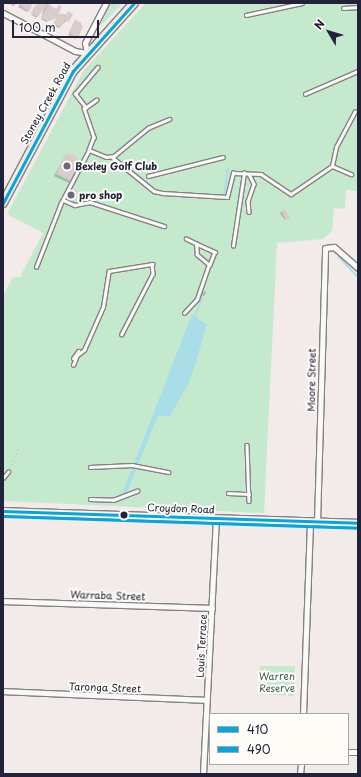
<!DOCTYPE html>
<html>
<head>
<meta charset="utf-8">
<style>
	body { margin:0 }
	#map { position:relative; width:361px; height:777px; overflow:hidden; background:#f2ebe9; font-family:"Playpen Sans",sans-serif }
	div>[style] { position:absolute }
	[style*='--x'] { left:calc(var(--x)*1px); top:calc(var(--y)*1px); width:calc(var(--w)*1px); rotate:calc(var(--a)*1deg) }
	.green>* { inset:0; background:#c5e9cd }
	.water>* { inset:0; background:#a9dee9 }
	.shadow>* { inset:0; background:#0003 }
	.stream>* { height:1.5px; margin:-0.75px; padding:0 0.75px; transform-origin:0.75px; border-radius:0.75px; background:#a9dee9 }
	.building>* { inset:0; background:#daccca }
	.path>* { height:1px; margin-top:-0.5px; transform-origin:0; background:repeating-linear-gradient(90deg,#b2b1b3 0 1px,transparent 0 4px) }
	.roads { filter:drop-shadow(1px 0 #848185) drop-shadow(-1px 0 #848185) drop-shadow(0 1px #848185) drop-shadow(0 -1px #848185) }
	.service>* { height:2.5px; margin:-1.25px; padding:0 1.25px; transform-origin:1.25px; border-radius:1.25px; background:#faf9f7 }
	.minor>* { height:5px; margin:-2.5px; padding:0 2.5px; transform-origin:2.5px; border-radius:2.5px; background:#faf9f7 }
	.secondary>* { height:7px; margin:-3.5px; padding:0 3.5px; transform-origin:3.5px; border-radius:3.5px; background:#faf9f7 }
	.primary>* { height:8px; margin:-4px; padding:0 4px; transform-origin:4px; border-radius:4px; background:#f1ece5 }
	.bus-1>* { height:3px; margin:-1.5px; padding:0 1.5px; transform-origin:1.5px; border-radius:1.5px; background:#03a6dd }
	.bus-2>* { height:3px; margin:-1.5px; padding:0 1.5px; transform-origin:1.5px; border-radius:1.5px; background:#03a6dd }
	.dots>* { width:11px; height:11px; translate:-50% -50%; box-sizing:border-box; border:2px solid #fdfcf7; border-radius:50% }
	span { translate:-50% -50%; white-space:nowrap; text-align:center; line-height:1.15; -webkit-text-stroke:4px #fdfcf7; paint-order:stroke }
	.street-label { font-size:10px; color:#22223b }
	.poi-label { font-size:10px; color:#22223b; font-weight:700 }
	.left { translate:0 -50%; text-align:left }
	.park-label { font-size:10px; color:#485d60 }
	.frame { position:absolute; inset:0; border:4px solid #22223b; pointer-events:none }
	.legend { position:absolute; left:209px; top:713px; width:140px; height:52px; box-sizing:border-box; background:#fdfcf7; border:1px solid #a5a5ac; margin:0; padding:5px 7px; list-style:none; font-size:12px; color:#22223b }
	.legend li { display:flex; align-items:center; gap:8px; height:20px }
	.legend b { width:20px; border:1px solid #a5a5ac }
	.north { position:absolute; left:309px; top:12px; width:40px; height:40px; -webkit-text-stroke:3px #fdfcf7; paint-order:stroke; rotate:308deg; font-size:11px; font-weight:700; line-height:16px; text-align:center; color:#22223b }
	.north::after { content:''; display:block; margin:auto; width:14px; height:18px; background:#22223b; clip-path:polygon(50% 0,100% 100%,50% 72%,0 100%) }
	.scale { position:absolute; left:12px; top:20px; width:87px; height:18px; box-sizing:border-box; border:2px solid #22223b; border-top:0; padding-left:5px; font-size:12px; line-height:14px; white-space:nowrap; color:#22223b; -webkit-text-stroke:3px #fdfcf7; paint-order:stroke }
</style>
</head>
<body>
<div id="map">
	<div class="green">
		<i style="clip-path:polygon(111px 3px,123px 3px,99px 28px)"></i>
		<i style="clip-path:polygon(146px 3px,358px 3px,358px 191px,346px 190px,345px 209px,334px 208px,332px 231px,323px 239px,277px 243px,264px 513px,3px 501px,3px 296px,13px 277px,20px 277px,43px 233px,7px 214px,84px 70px)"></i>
		<i style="clip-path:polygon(260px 666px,295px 666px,294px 696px,258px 694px)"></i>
	</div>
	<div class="water">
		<i style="clip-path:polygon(192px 314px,207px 325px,190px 381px,170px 416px,158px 416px,126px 495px,122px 494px)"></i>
	</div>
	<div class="shadow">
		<i style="clip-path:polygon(8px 3px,16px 3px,14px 6px)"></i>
		<i style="clip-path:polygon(21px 3px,32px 3px,27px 12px,18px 7px)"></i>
		<i style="clip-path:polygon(39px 3px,47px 3px,56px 10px,53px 19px,46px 22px,41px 19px,44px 7px,36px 18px,31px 14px)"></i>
		<i style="clip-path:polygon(58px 15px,60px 14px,72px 15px,59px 28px,53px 26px)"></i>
		<i style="clip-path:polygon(75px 20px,81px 23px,76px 39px,68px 35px)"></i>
		<i style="clip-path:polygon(66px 154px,75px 173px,69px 183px,54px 176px)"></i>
		<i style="clip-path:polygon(284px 210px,287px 218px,285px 220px,280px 213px)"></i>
		<i style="clip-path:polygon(204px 291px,206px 292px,204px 296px,202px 295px)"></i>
	</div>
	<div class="stream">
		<i style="--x:224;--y:194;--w:25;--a:-81"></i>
		<i style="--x:339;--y:257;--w:28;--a:46"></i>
		<i style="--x:195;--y:316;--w:19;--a:-69"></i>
	</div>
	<div class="building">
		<i style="clip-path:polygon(19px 3px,33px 3px,29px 12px)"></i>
		<i style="clip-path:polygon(36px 3px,48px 3px,38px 17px,31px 13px,35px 5px,38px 6px)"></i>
		<i style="clip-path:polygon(48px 5px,56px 9px,59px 5px,62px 6px,56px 18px,48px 21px,41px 18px)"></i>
		<i style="clip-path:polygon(68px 11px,73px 14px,69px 22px,65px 20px,61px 27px,53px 24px,59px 13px,66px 15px)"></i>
		<i style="clip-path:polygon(75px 19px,83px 26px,78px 38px,69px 33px)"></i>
		<i style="clip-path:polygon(66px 153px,76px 156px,78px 161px,72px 182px,56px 174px)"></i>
		<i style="clip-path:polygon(69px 188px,78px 191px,73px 203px,64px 199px)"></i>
		<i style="clip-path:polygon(285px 209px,290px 218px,286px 220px,281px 211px)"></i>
	</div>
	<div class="path">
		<i style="--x:10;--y:468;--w:21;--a:-67"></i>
	</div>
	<div class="roads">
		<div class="service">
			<i style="--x:343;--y:8;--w:15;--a:-4"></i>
			<i style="--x:246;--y:15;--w:57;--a:-12.1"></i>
			<i style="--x:305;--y:94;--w:58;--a:-23.5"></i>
			<i style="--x:97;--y:100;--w:14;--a:144"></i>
			<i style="--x:86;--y:108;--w:18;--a:-128"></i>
			<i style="--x:75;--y:94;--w:35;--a:-50"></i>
			<i style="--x:84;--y:108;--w:31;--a:71"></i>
			<i style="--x:94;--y:137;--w:14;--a:111"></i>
			<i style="--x:89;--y:150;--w:18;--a:22"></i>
			<i style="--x:106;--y:157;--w:8;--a:-7"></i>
			<i style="--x:114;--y:156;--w:44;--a:-39.5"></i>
			<i style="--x:148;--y:128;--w:23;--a:-23"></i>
			<i style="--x:112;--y:157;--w:54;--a:39"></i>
			<i style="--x:154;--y:191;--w:9;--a:13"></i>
			<i style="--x:163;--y:193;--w:64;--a:3.6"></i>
			<i style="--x:227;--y:197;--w:25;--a:-76"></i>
			<i style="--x:233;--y:173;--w:28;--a:2"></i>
			<i style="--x:261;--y:174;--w:36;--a:34"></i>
			<i style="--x:291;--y:194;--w:50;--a:-34.3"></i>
			<i style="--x:332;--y:166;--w:19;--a:-78"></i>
			<i style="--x:336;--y:147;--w:40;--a:-62"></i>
			<i style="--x:332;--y:166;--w:21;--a:23"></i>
			<i style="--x:249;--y:174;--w:11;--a:63"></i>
			<i style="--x:254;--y:184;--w:18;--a:109"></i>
			<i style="--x:248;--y:201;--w:11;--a:85"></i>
			<i style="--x:148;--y:176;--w:77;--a:-14.2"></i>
			<i style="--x:63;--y:200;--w:13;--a:23"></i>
			<i style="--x:75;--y:205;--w:15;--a:-11"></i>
			<i style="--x:90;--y:202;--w:78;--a:18"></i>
			<i style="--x:197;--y:244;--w:20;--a:24"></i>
			<i style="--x:215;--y:252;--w:14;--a:111"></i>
			<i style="--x:233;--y:246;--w:74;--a:-81.4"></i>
			<i style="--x:36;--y:267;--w:69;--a:-68.7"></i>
			<i style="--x:61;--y:203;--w:60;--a:-62.2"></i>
			<i style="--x:184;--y:313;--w:19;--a:-47"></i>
			<i style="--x:197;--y:299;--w:36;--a:-71"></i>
			<i style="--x:209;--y:265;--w:16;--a:-140"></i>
			<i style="--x:197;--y:255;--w:11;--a:-95"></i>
			<i style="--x:196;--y:244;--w:11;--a:-153"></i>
			<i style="--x:79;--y:351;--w:9;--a:126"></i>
			<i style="--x:74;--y:358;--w:13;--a:-39"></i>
			<i style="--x:84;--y:350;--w:47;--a:-66.2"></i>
			<i style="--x:103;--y:307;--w:36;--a:-81"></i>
			<i style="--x:109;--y:271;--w:44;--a:-9.2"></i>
			<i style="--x:152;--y:264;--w:10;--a:84"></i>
			<i style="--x:153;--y:274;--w:68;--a:117.3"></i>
			<i style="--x:73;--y:365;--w:8;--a:-67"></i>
			<i style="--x:247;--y:445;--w:56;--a:88"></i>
			<i style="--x:90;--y:467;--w:42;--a:-2.7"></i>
			<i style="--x:132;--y:465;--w:37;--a:11"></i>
			<i style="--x:3;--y:478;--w:8;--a:-50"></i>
			<i style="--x:228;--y:493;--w:21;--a:3"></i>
			<i style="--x:90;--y:499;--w:23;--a:2"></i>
			<i style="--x:113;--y:500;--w:26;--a:-21"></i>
		</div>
		<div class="minor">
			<i style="--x:3;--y:13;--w:81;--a:27.8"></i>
			<i style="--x:75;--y:51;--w:12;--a:9"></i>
			<i style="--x:87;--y:53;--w:10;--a:-101"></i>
			<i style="--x:85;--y:43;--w:45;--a:-62.3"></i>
			<i style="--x:317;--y:522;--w:274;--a:-88.3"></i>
			<i style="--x:325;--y:248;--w:9;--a:-6"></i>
			<i style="--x:334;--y:247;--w:32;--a:41"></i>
			<i style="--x:3;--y:601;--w:209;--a:1.9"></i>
			<i style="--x:3;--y:691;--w:203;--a:2.5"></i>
			<i style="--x:303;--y:714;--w:192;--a:-87.9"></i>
			<i style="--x:348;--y:752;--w:10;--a:0"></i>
			<i style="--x:203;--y:774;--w:254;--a:-87.1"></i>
			<i style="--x:300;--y:774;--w:10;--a:-84"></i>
		</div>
		<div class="secondary">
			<i style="--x:3;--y:511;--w:355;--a:1.9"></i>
		</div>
		<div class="primary">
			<i style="--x:3;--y:203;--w:149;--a:-62.1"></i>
			<i style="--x:73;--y:71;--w:91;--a:-48.1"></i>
		</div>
	</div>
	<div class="bus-1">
		<i style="--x:3;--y:203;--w:149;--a:-62.1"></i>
		<i style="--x:73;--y:71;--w:91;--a:-48.1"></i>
		<i style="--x:3;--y:511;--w:355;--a:1.9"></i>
	</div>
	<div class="bus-2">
		<i style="--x:3;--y:516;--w:355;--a:1.9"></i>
	</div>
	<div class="dots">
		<i style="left:67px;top:166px;background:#6b6878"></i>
		<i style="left:71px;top:195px;background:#6b6878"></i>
		<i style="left:124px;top:515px;background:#22223b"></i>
	</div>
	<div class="street-label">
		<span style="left:45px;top:103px;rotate:-61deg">Stoney Creek Road</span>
		<span style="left:311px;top:380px;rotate:-89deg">Moore Street</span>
		<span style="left:181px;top:508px;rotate:2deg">Croydon Road</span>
		<span style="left:108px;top:595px;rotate:2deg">Warraba Street</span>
		<span style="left:201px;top:646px;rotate:-87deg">Louis Terrace</span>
		<span style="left:105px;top:687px;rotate:2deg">Taronga Street</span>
	</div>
	<div class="poi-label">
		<span class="left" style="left:75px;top:166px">Bexley Golf Club</span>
		<span class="left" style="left:79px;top:195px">pro shop</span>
	</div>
	<div class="park-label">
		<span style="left:277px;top:681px">Warren<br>Reserve</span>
	</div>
	<div class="frame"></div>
	<ul class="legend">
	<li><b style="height:5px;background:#03a6dd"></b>410</li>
	<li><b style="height:5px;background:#03a6dd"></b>490</li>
	</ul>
	<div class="north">N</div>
	<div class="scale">100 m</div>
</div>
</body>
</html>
